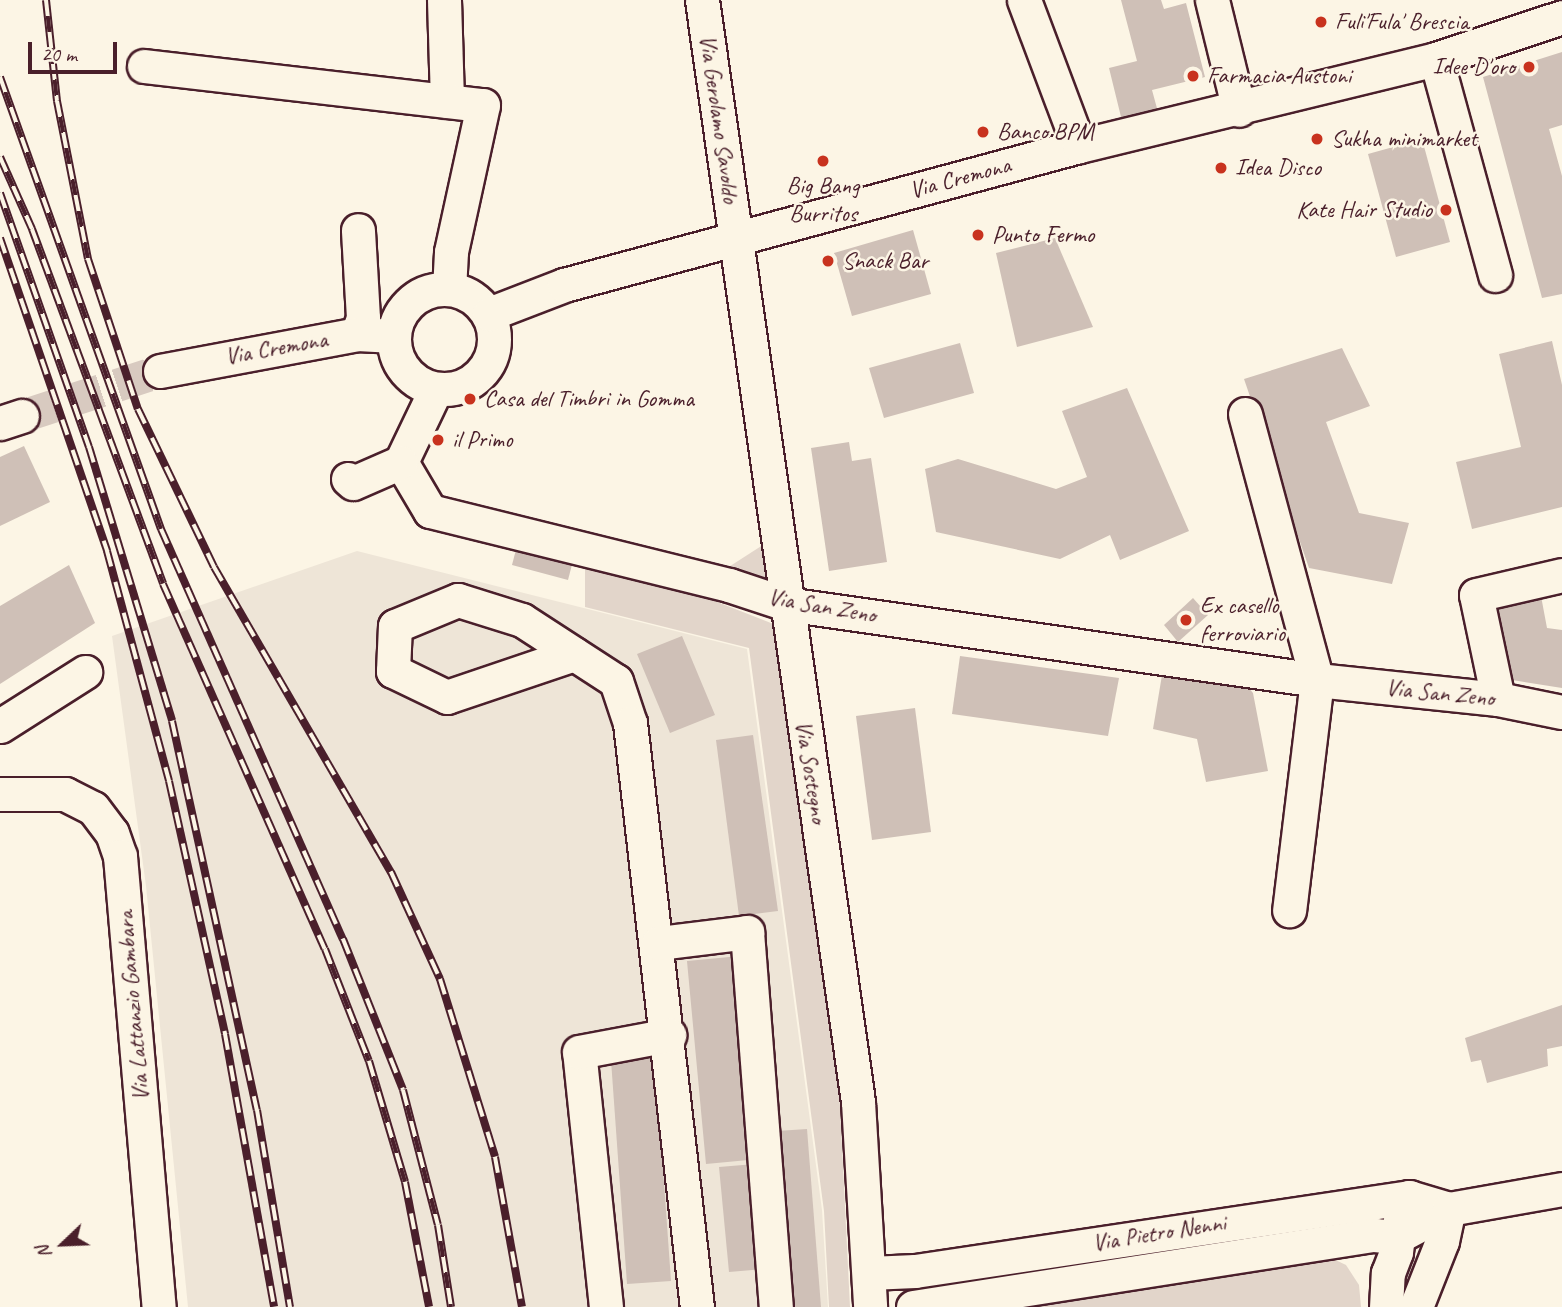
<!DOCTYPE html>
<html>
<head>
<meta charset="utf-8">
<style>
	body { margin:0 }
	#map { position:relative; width:1562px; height:1307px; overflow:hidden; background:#fcf5e5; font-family:Caveat,sans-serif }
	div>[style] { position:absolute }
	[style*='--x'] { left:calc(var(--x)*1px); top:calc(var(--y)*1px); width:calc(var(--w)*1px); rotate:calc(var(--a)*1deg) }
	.built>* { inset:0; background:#eee5d7 }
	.green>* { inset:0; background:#e2d5ca }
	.building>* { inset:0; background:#cfc0b7 }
	.minor-tunnel>* { height:33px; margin-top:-16.5px; transform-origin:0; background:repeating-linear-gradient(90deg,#d8cac0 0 33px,transparent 0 50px) }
	.roads { filter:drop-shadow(2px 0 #4a1f2b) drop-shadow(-2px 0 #4a1f2b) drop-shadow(0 2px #4a1f2b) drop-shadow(0 -2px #4a1f2b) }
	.minor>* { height:33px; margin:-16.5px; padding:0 16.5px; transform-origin:16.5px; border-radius:16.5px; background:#fcf5e5 }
	.minor>.ring { margin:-16.5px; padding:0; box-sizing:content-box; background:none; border:33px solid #fcf5e5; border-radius:50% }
	.rail>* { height:8px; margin-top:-4px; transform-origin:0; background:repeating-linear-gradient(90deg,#fcf5e5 0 16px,#4a1f2b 0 32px); box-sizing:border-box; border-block:2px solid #4a1f2b }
	.dots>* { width:19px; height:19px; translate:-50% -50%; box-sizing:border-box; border:4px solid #fcf5e5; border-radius:50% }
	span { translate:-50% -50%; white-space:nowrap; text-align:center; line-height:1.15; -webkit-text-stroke:5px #fcf5e5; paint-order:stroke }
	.poi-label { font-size:24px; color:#4a1f2b }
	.left { translate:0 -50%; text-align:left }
	.right { translate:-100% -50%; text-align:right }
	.street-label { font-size:24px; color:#4a1f2b }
	.north { position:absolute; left:28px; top:1209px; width:70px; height:70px; -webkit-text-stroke:5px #fcf5e5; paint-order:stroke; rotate:247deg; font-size:19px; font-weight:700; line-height:28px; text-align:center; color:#4a1f2b }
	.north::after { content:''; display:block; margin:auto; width:24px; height:32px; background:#4a1f2b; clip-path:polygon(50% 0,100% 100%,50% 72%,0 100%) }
	.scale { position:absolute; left:28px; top:42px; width:89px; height:32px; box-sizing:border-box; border:4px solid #4a1f2b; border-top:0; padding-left:9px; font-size:21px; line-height:24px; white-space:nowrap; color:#4a1f2b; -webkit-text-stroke:5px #fcf5e5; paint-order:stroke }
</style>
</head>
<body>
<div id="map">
	<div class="built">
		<i style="clip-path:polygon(357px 551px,747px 649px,822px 1210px,828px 1307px,188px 1307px,146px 886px,112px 636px)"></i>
	</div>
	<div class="green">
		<i style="clip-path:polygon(766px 543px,771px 579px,724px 570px)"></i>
		<i style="clip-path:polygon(585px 560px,671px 584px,776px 625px,839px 1086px,850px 1307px,829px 1307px,824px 1211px,749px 648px,585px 607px)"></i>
		<i style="clip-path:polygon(1327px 1256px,1346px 1265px,1359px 1285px,1361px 1307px,991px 1307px)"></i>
	</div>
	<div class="building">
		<i style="clip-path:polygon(1121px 0,1161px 0,1164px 9px,1186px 3px,1205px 77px,1152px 90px,1158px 112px,1122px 121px,1109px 68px,1137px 61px)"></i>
		<i style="clip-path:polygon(1562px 52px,1562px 125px,1549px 129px,1562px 176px,1562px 294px,1542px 298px,1483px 77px)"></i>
		<i style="clip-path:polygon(1422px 139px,1450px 242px,1396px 257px,1368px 154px)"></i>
		<i style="clip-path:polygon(913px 230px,931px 294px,852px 316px,834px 253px)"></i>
		<i style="clip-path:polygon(1055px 238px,1093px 327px,1017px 347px,996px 253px)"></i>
		<i style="clip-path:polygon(1552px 341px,1562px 385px,1562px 507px,1472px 529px,1456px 462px,1521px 447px,1499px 354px)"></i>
		<i style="clip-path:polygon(960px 343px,974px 393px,884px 418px,869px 368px)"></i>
		<i style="clip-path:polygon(1342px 348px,1370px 406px,1326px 422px,1359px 513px,1409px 523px,1392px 584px,1309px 568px,1244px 379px)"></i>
		<i style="clip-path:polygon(1127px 388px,1189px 531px,1120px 560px,1110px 535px,1060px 559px,936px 532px,925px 469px,958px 459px,1056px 489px,1087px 477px,1062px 411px)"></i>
		<i style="clip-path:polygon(849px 442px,852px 461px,871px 458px,887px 562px,829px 571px,811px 448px)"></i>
		<i style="clip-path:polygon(24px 446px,50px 502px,0 526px,0 457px)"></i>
		<i style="clip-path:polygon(519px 538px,575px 553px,568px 580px,512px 565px)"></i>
		<i style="clip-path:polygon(69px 565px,95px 623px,0 684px,0 606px)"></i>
		<i style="clip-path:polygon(1541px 596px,1547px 628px,1562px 630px,1562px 688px,1506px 679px,1491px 606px)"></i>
		<i style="clip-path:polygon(1193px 598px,1208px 615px,1178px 642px,1164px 625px)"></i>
		<i style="clip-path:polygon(682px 636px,715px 715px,670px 733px,637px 654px)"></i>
		<i style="clip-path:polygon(960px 656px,1119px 678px,1108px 736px,952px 714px)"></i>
		<i style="clip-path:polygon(1163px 669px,1240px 678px,1253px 693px,1268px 771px,1206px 782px,1197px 739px,1153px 729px)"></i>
		<i style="clip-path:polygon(915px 708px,931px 832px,872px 840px,856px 716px)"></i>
		<i style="clip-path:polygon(753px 735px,778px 911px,739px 916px,716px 740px)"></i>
		<i style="clip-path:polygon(740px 956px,759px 1159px,706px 1164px,687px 961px)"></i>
		<i style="clip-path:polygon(1562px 1005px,1562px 1046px,1547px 1049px,1548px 1066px,1487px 1083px,1481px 1060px,1471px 1062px,1465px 1038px)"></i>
		<i style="clip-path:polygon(655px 1057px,671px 1281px,627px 1284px,611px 1060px)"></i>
		<i style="clip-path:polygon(807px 1129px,821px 1307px,791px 1307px,777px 1131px)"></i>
		<i style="clip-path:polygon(755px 1164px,764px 1269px,729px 1272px,719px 1167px)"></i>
	</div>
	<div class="minor-tunnel">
		<i style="--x:22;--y:416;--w:145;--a:-18.1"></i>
	</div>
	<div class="roads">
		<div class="minor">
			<i style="--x:444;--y:0;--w:101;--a:88.3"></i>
			<i style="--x:702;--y:0;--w:1113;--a:81.94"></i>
			<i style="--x:858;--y:1102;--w:205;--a:86.6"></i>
			<i style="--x:1024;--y:0;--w:156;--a:69.4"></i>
			<i style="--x:1212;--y:0;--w:113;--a:76.2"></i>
			<i style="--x:1436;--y:59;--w:224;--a:74.7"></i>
			<i style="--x:144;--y:66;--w:341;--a:6.6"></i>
			<i style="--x:483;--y:105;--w:150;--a:102.3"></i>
			<i style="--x:451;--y:252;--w:36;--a:93"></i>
			<i class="ring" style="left:394px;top:289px;width:67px;height:67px"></i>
			<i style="--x:489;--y:314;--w:80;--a:-21.1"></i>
			<i style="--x:564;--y:285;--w:533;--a:-15.1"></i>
			<i style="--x:1079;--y:146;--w:367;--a:-13.7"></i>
			<i style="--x:1436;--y:59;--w:133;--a:-18.4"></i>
			<i style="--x:357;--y:334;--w:17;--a:-69"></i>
			<i style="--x:363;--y:318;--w:88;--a:-93.3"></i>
			<i style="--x:160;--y:371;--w:200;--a:-10.6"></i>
			<i style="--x:357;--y:334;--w:37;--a:3"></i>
			<i style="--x:1245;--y:414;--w:276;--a:74.9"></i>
			<i style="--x:1317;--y:680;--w:232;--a:96.9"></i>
			<i style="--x:0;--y:423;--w:23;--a:-18"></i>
			<i style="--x:401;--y:462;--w:57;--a:59.4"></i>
			<i style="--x:430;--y:511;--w:308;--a:13.9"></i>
			<i style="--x:729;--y:585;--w:60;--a:18.4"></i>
			<i style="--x:786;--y:604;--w:536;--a:8.15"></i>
			<i style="--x:1317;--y:680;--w:182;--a:6"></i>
			<i style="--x:1498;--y:699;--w:65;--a:11.5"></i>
			<i style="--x:401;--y:462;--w:81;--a:-64.4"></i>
			<i style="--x:348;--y:479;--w:6;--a:39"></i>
			<i style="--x:353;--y:483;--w:52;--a:-23.6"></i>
			<i style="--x:574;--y:654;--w:134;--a:161.3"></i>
			<i style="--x:447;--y:697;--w:60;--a:-154.3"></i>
			<i style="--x:393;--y:671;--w:45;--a:-87.5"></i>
			<i style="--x:395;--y:626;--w:68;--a:-22.4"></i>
			<i style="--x:458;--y:600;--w:67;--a:17.4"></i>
			<i style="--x:522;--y:620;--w:112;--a:33"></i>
			<i style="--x:616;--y:681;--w:44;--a:71.6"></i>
			<i style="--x:630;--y:723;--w:588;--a:83.46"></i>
			<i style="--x:1498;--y:699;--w:106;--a:-101.9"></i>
			<i style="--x:1476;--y:595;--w:88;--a:-13.1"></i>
			<i style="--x:0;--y:726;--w:101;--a:-32.4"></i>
			<i style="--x:0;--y:794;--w:65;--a:0"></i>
			<i style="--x:65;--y:794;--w:31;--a:27"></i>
			<i style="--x:93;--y:808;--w:31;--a:53"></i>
			<i style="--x:112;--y:833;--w:24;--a:71"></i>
			<i style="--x:120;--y:856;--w:453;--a:85.1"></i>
			<i style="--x:658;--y:943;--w:90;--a:-7"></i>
			<i style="--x:747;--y:932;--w:376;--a:85.6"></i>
			<i style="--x:869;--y:1273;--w:46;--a:-2.5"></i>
			<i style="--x:915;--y:1271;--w:500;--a:-8.5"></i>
			<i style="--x:1409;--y:1197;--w:42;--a:16.7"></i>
			<i style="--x:606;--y:1307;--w:256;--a:-96"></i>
			<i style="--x:579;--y:1052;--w:92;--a:-10.7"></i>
			<i style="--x:913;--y:1307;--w:467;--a:-8.9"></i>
			<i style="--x:1374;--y:1235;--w:23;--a:5"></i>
			<i style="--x:1397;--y:1237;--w:59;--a:-28.3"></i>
			<i style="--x:1449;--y:1209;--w:115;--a:-10"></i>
			<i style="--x:1386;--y:1307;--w:34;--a:-87"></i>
			<i style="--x:1388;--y:1273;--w:22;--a:-69"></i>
			<i style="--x:1396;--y:1252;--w:35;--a:-83"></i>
			<i style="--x:1416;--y:1307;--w:71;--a:-68.5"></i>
			<i style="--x:1442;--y:1241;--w:33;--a:-78"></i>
		</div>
	</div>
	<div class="rail">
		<i style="--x:46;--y:0;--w:102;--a:83.8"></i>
		<i style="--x:57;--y:101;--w:161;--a:78.9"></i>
		<i style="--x:88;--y:259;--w:158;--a:71.6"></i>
		<i style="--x:138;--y:409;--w:175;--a:64.3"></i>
		<i style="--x:214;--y:567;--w:353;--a:59.9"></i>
		<i style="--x:391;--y:872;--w:118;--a:65.4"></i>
		<i style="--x:440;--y:979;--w:186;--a:72.8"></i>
		<i style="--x:495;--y:1157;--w:152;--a:79.8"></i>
		<i style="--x:0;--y:77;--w:480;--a:70.4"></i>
		<i style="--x:161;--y:529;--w:449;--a:66.1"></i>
		<i style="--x:343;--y:939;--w:162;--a:68.3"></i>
		<i style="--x:403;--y:1090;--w:139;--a:75.5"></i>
		<i style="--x:438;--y:1225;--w:83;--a:81"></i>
		<i style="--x:0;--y:157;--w:79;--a:66"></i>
		<i style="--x:32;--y:229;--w:378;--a:69.7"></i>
		<i style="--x:163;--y:584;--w:399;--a:66.1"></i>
		<i style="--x:325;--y:949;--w:120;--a:68.6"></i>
		<i style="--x:369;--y:1061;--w:126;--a:73.4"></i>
		<i style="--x:405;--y:1182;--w:127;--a:79.1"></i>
		<i style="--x:0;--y:193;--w:269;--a:70.7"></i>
		<i style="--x:89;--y:447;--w:286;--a:73.1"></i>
		<i style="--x:172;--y:721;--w:398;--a:77.7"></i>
		<i style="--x:257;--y:1110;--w:200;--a:80.5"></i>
		<i style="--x:0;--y:238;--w:331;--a:71.1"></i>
		<i style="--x:107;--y:551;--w:238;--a:74.9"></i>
		<i style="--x:169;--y:781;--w:259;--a:77.5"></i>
		<i style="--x:225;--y:1034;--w:277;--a:79.8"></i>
	</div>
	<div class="dots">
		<i style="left:1321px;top:22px;background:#c8321e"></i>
		<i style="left:1529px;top:67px;background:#c8321e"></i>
		<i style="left:1193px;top:76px;background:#c8321e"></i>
		<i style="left:983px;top:132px;background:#c8321e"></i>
		<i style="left:1317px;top:139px;background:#c8321e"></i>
		<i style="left:823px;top:161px;background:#c8321e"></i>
		<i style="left:1221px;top:168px;background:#c8321e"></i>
		<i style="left:1446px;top:210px;background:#c8321e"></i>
		<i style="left:978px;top:235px;background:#c8321e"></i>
		<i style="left:828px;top:261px;background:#c8321e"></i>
		<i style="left:470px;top:399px;background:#c8321e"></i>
		<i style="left:438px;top:440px;background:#c8321e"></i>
		<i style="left:1186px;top:620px;background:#c8321e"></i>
	</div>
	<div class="poi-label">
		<span class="left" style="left:1335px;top:22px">Fuli'Fula' Brescia</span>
		<span class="right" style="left:1515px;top:67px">Idee D'oro</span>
		<span class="left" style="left:1207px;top:76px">Farmacia Austoni</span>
		<span class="left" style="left:997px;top:132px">Banco BPM</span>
		<span class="left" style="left:1331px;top:139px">Sukha minimarket</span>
		<span class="left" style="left:1235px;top:168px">Idea Disco</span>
		<span style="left:823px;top:200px">Big Bang<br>Burritos</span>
		<span class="right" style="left:1432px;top:210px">Kate Hair Studio</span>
		<span class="left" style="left:992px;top:235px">Punto Fermo</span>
		<span class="left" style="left:842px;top:261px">Snack Bar</span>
		<span class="left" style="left:484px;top:399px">Casa del Timbri in Gomma</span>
		<span class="left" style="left:452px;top:440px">il Primo</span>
		<span class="left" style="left:1200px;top:620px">Ex casello<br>ferroviario</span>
	</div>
	<div class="street-label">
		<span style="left:719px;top:119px;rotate:82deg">Via Gerolamo Savoldo</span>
		<span style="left:960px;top:178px;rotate:-15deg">Via Cremona</span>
		<span style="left:276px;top:348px;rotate:-10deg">Via Cremona</span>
		<span style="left:822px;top:606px;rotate:10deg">Via San Zeno</span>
		<span style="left:1440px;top:693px;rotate:6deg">Via San Zeno</span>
		<span style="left:811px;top:772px;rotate:81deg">Via Sostegno</span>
		<span style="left:133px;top:1006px;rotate:-95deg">Via Lattanzio Gambara</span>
		<span style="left:1159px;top:1233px;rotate:-9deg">Via Pietro Nenni</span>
	</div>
	<div class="north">N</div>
	<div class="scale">20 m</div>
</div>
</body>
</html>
